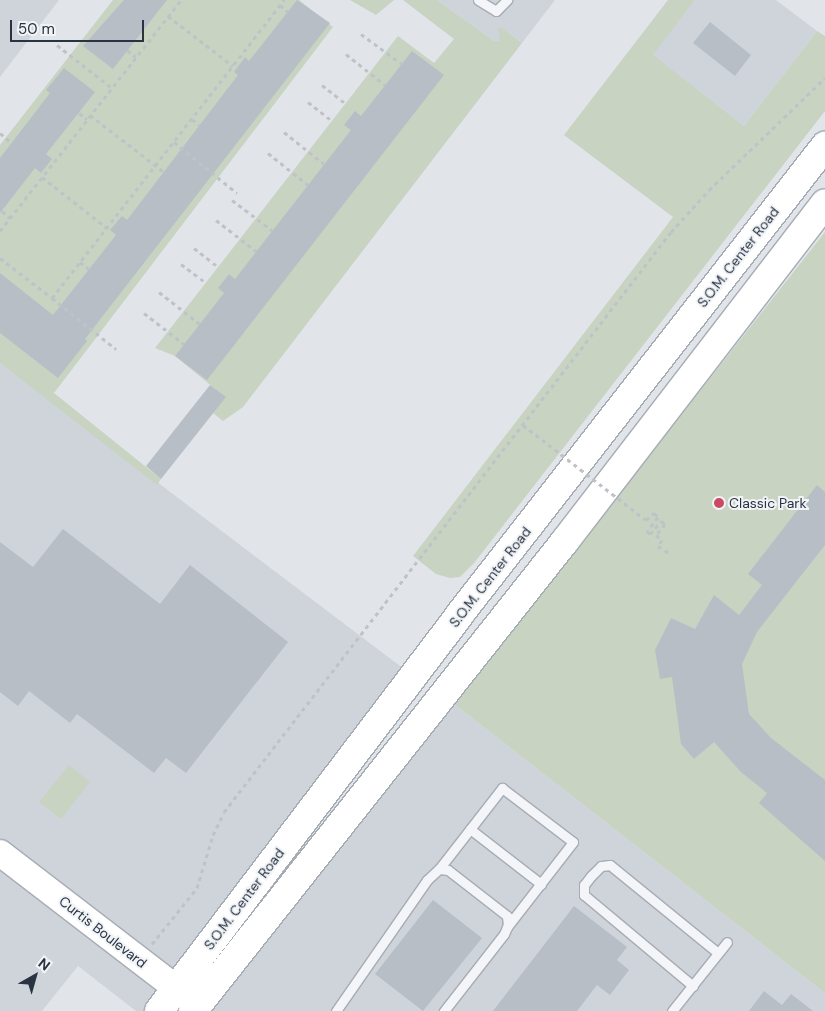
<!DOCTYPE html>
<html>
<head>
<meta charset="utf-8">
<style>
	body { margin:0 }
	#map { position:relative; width:825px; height:1011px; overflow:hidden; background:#e1e5ea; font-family:"DM Sans",sans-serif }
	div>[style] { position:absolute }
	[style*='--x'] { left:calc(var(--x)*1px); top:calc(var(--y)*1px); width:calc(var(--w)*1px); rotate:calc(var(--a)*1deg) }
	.built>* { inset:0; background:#cfd4db }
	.green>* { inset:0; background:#c8d3c2 }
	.building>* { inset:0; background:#b8bec6 }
	.path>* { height:3px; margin-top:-1.5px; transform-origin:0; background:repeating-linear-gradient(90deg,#bfc3c8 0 4px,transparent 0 8px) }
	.roads { filter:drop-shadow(1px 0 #a6acb4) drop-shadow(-1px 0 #a6acb4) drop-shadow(0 1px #a6acb4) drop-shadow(0 -1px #a6acb4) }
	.lane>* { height:9px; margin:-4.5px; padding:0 4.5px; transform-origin:4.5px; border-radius:4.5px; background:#f4f5f8 }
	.secondary>* { height:26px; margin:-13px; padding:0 13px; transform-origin:13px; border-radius:13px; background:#fff }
	.primary>* { height:28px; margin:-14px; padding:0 14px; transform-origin:14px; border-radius:14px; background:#fff }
	.path-bridge>* { height:3px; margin-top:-1.5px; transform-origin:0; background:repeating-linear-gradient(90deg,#bfc3c8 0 4px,transparent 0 8px) }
	.dots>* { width:14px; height:14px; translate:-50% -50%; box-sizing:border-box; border:2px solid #f1f4f7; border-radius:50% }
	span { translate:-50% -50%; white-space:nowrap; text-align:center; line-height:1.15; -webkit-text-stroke:4px #f1f4f7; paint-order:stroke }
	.street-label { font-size:14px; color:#2a3341 }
	.poi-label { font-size:14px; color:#2a3341 }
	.left { translate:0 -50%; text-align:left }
	.north { position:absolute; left:10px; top:951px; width:50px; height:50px; -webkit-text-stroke:4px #f1f4f7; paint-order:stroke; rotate:38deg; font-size:14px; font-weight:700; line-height:20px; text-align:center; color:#2a3341 }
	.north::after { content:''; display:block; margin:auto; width:18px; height:22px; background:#2a3341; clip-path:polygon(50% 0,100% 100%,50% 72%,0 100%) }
	.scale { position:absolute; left:10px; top:20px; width:134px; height:22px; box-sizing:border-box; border:2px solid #2a3341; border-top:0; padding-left:6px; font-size:15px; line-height:18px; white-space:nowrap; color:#2a3341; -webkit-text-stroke:4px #f1f4f7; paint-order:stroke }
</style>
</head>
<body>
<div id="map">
	<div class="built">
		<i style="clip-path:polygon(0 0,59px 0,0 77px)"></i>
		<i style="clip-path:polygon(437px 0,555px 0,522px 43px,501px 27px,500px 40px,494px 41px)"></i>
		<i style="clip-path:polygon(695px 0,776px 0,817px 31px,744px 126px,652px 55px)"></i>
		<i style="clip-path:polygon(0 363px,404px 669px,145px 1011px,136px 1011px,78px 966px,42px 1011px,0 1011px)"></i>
		<i style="clip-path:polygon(454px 704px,825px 993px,825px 1011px,211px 1011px)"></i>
	</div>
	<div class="green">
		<i style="clip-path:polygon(113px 0,299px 0,333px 27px,54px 393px,161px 479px,157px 485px,0 363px,0 145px)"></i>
		<i style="clip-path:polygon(350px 0,394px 0,376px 15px)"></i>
		<i style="clip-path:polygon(403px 0,437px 0,494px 41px,500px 40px,498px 29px,501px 27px,522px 43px,243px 407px,223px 421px,213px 413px,225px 397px,175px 356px,155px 348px,398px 36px,434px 63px,454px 39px)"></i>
		<i style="clip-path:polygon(668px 0,695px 0,653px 55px,744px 126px,817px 31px,825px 36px,825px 111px,474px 563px,460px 577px,450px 578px,436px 574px,413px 556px,673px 217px,564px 135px)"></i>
		<i style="clip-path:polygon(825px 232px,825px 993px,454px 704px)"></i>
		<i style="clip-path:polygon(69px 765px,90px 782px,61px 819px,39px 802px)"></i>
	</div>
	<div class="building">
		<i style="clip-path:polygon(124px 0,167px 0,113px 69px,83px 46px)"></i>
		<i style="clip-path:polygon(297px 0,330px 23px,85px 339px,87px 341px,58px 378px,0 333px,0 273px,53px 315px,116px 235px,110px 230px,122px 216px,127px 220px,238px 75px,234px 72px,245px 57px,249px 61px)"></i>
		<i style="clip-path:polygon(710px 22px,751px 55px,735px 76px,693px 43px)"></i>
		<i style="clip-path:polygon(412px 51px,444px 75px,207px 380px,175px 356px,224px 293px,218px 288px,229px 274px,235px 279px,351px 130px,344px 125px,355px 111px,361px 116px)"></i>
		<i style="clip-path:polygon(64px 68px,95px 92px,46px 154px,52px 159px,41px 173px,35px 168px,0 213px,0 158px,50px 93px,46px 90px)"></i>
		<i style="clip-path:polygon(210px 385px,226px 397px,161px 479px,146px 466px)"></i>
		<i style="clip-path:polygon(817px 485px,825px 492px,825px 545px,757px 632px,742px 664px,749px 714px,771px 738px,825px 780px,825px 861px,759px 803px,767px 793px,741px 772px,714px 742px,694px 759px,681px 744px,672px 677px,660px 679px,655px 650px,671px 618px,695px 629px,714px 595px,739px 615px,762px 585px,748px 574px)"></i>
		<i style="clip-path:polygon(63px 529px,160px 604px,190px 565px,288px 642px,186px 773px,166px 758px,154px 773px,77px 714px,70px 723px,29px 691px,18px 706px,0 692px,0 542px,33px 567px)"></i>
		<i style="clip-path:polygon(433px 900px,482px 938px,423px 1011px,375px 974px)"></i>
		<i style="clip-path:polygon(574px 906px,627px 947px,617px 960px,629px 970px,610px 995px,597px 985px,577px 1011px,493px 1011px)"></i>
		<i style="clip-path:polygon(764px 991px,782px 1005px,791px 994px,813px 1011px,749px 1011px)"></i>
	</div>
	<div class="path">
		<i style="--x:280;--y:5;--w:11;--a:41"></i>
		<i style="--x:168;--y:16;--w:82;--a:37.6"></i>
		<i style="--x:361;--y:34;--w:51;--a:36.2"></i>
		<i style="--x:57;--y:45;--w:70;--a:38"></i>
		<i style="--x:127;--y:50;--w:11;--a:38"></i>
		<i style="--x:346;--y:54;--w:50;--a:38.5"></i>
		<i style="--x:322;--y:85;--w:31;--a:38"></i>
		<i style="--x:308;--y:102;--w:31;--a:38"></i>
		<i style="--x:79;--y:113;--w:10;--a:37"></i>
		<i style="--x:90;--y:115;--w:93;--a:37.6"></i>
		<i style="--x:192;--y:119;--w:9;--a:41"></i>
		<i style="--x:284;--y:132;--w:51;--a:38.7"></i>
		<i style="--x:0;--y:133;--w:16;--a:40"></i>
		<i style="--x:174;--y:142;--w:81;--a:39"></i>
		<i style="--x:268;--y:153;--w:51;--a:38.7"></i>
		<i style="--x:42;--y:177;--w:83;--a:38.1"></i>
		<i style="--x:232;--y:200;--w:51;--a:37.1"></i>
		<i style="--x:2;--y:211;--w:11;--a:41"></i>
		<i style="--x:216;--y:220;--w:51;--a:37.8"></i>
		<i style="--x:0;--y:231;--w:293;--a:-51.9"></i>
		<i style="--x:194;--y:248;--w:31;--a:38"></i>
		<i style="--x:0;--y:258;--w:66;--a:37.6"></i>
		<i style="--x:52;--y:298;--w:378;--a:-52.1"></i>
		<i style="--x:80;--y:262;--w:11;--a:38"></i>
		<i style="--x:181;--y:264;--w:31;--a:37"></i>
		<i style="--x:159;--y:292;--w:52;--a:38"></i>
		<i style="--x:52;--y:298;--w:82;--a:38.6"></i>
		<i style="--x:144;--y:313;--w:51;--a:37.8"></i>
		<i style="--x:646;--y:520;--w:11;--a:-41"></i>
		<i style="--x:654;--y:513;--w:6;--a:45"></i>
		<i style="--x:658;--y:517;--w:18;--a:128"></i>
		<i style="--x:647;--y:531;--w:4;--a:45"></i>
		<i style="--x:650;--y:534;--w:17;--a:-50"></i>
		<i style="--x:661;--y:521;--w:5;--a:37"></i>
		<i style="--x:665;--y:524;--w:14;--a:129"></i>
		<i style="--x:656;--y:535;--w:8;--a:40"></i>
		<i style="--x:662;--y:540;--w:7;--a:124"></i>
		<i style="--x:658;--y:546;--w:13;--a:32"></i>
		<i style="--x:152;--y:944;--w:72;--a:-51.2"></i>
		<i style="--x:197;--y:888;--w:55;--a:-73.2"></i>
		<i style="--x:213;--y:835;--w:25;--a:-64"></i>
		<i style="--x:224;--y:812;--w:732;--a:-52.38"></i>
		<i style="--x:671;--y:232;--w:57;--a:-47.9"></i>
		<i style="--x:709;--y:190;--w:161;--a:-44"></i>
	</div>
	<div class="roads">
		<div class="lane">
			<i style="--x:478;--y:0;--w:21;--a:31"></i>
			<i style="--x:496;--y:11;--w:16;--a:-45"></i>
			<i style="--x:470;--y:829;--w:90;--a:37.8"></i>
			<i style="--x:439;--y:869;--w:103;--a:-52.1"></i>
			<i style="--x:502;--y:788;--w:89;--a:37.3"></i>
			<i style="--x:573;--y:842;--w:108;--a:127.8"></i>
			<i style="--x:693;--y:986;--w:142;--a:-140.1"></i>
			<i style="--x:584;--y:895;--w:10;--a:-90"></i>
			<i style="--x:584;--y:885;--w:11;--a:-52"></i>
			<i style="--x:591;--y:876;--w:14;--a:-45"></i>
			<i style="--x:601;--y:866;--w:9;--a:-6"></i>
			<i style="--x:610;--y:865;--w:139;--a:39.2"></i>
			<i style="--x:336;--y:1011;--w:160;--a:-55.2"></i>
			<i style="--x:427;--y:880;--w:16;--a:-43"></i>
			<i style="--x:439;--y:869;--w:9;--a:6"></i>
			<i style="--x:448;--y:870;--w:75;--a:37.9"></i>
			<i style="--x:507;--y:916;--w:9;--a:84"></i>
			<i style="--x:508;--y:925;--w:10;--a:114"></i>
			<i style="--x:504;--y:934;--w:98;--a:127.9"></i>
			<i style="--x:672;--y:1011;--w:88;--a:-51.4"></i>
		</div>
		<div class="secondary">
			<i style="--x:0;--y:853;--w:243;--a:37.5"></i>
		</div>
		<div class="primary">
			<i style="--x:159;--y:1011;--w:498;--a:-52.8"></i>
			<i style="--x:460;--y:614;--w:594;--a:-52.05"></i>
			<i style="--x:193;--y:1011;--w:599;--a:-51.64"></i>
			<i style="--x:565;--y:541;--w:426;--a:-52.4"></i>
		</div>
	</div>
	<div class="path-bridge">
		<i style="--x:523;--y:425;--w:155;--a:37.7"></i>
	</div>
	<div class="dots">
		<i style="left:719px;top:503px;background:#cc4863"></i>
	</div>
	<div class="street-label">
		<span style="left:738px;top:257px;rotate:-52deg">S.O.M. Center Road</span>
		<span style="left:490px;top:577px;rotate:-52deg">S.O.M. Center Road</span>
		<span style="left:244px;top:899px;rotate:-53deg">S.O.M. Center Road</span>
		<span style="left:103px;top:932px;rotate:38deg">Curtis Boulevard</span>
	</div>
	<div class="poi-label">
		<span class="left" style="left:729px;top:503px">Classic Park</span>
	</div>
	<div class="north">N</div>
	<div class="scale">50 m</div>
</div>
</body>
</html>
